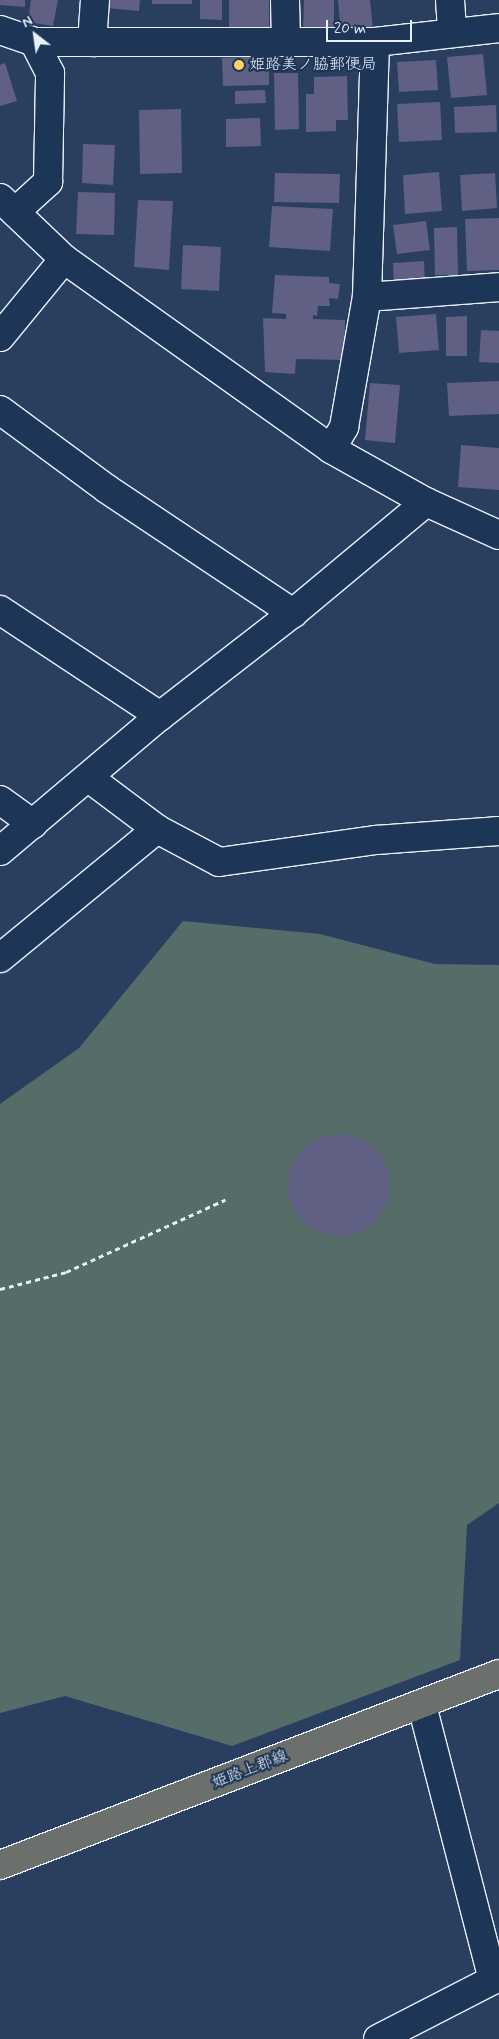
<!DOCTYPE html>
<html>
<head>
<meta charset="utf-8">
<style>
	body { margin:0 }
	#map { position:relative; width:499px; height:2039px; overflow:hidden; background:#2a3e60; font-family:Mynerve,"Klee One",sans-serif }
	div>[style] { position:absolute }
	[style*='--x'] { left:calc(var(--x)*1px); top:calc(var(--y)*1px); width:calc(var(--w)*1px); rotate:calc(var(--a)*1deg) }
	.green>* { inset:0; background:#566c68 }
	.building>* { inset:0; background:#5f6083 }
	.round { border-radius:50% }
	.path>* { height:3px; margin-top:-1.5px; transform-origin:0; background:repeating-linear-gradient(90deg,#e8f1f8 0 5px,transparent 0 9px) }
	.roads { filter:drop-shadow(1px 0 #e8f1f8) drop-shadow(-1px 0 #e8f1f8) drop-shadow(0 1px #e8f1f8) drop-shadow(0 -1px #e8f1f8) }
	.minor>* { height:28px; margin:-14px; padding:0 14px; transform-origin:14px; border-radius:14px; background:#1d3557 }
	.major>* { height:28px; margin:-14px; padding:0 14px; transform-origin:14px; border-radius:14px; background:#6b706d }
	.dots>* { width:14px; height:14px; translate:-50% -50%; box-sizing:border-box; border:2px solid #1d3557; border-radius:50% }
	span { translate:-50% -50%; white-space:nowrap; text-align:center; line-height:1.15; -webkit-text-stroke:4.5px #1d3557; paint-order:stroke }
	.poi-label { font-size:16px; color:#e8f1f8 }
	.left { translate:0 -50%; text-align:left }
	.street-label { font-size:16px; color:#e8f1f8 }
	.north { position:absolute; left:10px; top:10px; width:50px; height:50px; -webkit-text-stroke:4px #1d3557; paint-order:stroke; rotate:330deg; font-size:14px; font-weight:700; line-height:20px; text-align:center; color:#e8f1f8 }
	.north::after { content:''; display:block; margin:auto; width:18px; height:22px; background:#e8f1f8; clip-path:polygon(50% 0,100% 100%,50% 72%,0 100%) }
	.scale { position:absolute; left:326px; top:20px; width:86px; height:22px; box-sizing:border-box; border:2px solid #e8f1f8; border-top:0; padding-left:6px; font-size:15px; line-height:18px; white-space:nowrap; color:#e8f1f8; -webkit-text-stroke:4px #1d3557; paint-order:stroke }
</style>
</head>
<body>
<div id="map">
	<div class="green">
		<i style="clip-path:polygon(183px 921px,320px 934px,435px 964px,499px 965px,499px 1503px,467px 1525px,460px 1660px,232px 1746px,65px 1696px,0 1713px,0 1104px,79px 1048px)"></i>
	</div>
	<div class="building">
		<i style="clip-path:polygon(0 0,25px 0,25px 7px,0 5px)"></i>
		<i style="clip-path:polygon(31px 0,58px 0,53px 26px,28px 22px)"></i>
		<i style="clip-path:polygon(108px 0,140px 0,139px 11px,107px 8px)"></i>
		<i style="clip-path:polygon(152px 0,192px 0,192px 4px,152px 4px)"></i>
		<i style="clip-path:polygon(200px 0,222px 0,222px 20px,200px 19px)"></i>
		<i style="clip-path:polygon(229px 0,269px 0,269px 27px,229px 27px)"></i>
		<i style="clip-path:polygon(304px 0,334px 0,334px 32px,303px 32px)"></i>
		<i style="clip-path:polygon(338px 0,370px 0,373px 30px,341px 33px)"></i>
		<i style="clip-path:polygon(483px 54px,487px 95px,451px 98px,447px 57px)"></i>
		<i style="clip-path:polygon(269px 56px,269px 85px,223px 86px,222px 58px)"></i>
		<i style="clip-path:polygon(436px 60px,438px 90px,399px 92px,397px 62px)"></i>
		<i style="clip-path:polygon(5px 63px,17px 101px,0 106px,0 65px)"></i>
		<i style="clip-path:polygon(274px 73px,298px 73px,299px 129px,275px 130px)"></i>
		<i style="clip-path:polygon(347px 76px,348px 120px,336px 120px,336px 131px,306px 132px,306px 94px,314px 94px,314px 77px)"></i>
		<i style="clip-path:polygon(265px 90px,266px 103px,235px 104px,235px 91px)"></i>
		<i style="clip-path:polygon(440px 102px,442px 140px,399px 142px,397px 104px)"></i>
		<i style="clip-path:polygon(496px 105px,497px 132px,455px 133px,454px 107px)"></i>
		<i style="clip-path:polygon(181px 109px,182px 173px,140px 174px,139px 110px)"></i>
		<i style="clip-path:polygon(260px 118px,261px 146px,226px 147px,226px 119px)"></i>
		<i style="clip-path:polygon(83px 144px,115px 145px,113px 185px,82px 183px)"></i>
		<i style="clip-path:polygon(439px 172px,442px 211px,405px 214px,403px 175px)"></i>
		<i style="clip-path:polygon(275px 173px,340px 174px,339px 203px,274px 202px)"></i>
		<i style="clip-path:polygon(495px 173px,497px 208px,462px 211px,460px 175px)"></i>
		<i style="clip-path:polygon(78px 192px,115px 193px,114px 235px,76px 234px)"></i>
		<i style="clip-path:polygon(138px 200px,173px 201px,169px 270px,134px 267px)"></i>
		<i style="clip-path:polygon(272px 206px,333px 209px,330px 251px,269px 247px)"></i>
		<i style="clip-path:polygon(499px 218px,499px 270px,467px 271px,465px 219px)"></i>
		<i style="clip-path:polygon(426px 221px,430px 250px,397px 254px,393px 225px)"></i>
		<i style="clip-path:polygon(457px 227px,458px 275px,435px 275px,434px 228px)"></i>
		<i style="clip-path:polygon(183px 245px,221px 247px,219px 291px,181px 289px)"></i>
		<i style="clip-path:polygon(424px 261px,425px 284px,394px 286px,393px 263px)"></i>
		<i style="clip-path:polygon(275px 275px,329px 277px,329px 283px,340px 284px,338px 299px,329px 298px,330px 306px,318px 306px,317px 316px,313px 315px,313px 319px,345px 320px,344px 360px,296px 359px,295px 374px,265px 372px,263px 318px,286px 319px,286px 314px,272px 313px)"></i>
		<i style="clip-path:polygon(436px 314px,439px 350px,399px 353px,396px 317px)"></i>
		<i style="clip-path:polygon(467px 316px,467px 356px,446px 356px,446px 317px)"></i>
		<i style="clip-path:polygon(481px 330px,499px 331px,499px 363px,479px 362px)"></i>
		<i style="clip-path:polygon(499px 381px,499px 414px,449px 416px,447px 383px)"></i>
		<i style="clip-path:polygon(370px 383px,400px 385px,395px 443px,365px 440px)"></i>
		<i style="clip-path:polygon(461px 445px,499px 448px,499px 490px,458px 487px)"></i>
		<i class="round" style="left:288px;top:1134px;width:102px;height:102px"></i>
	</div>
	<div class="path">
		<i style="--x:0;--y:1289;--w:68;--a:-14.4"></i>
		<i style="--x:66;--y:1272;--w:175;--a:-24.4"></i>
	</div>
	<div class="roads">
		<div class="minor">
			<i style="--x:285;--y:0;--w:42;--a:88.6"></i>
			<i style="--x:450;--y:0;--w:31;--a:86"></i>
			<i style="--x:0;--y:30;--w:36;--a:19"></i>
			<i style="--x:34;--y:42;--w:341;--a:0"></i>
			<i style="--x:375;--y:42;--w:125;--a:-6.4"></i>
			<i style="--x:92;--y:42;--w:42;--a:-85.9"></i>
			<i style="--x:0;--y:198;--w:88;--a:43.6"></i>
			<i style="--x:64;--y:259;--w:328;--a:35.4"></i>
			<i style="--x:331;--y:449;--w:109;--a:29.2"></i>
			<i style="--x:426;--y:502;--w:80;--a:24.3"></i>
			<i style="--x:15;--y:212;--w:45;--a:-42.3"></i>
			<i style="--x:48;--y:182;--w:109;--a:-88.9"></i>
			<i style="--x:50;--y:73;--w:35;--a:-117"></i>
			<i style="--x:367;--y:297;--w:132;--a:-4.3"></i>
			<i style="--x:0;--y:337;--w:101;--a:-50.6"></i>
			<i style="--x:0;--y:410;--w:133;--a:36.4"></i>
			<i style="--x:107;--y:489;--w:224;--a:33.7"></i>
			<i style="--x:331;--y:449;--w:26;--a:-59"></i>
			<i style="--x:344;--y:427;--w:132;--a:-80"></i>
			<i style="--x:367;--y:297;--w:255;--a:-88.2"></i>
			<i style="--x:0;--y:610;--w:192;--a:33.5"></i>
			<i style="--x:89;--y:778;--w:85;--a:36.9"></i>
			<i style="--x:157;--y:829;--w:70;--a:28"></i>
			<i style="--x:219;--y:862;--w:159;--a:-8"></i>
			<i style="--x:376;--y:840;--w:123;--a:-4.2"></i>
			<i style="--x:0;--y:800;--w:41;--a:36"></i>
			<i style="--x:0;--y:851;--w:209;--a:-40.2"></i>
			<i style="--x:160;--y:716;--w:168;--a:-37.8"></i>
			<i style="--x:293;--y:613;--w:173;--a:-39.8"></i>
			<i style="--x:0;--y:958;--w:203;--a:-39.4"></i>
			<i style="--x:378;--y:2039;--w:129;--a:-27.2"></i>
			<i style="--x:493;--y:1980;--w:284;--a:-104.5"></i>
		</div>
		<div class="major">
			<i style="--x:0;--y:1865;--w:534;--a:-20.95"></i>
		</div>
	</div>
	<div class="dots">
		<i style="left:239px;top:65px;background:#ffd166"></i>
	</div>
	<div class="poi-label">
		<span class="left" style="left:249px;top:65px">姫路美ノ脇郵便局</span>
	</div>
	<div class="street-label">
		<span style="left:250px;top:1770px;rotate:-21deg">姫路上郡線</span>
	</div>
	<div class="north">N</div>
	<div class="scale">20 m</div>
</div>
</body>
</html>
